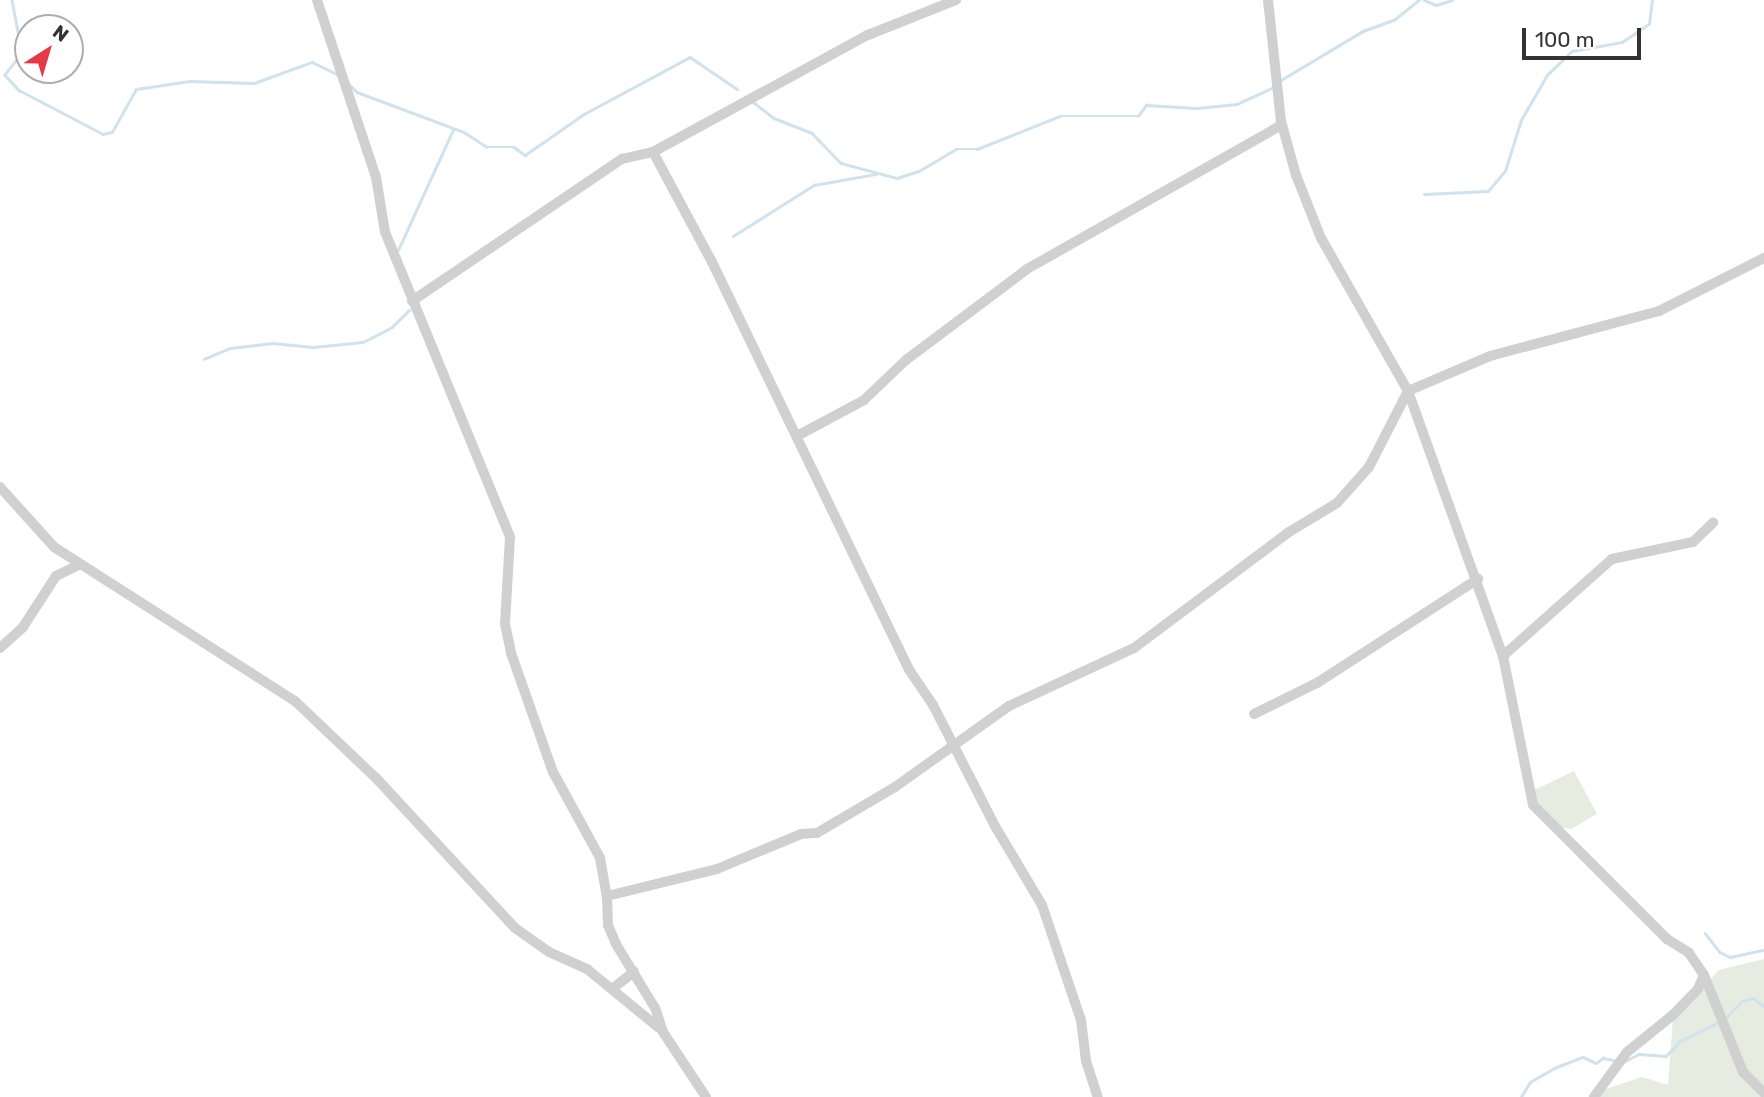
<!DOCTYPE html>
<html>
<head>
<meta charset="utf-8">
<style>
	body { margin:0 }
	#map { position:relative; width:1764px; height:1097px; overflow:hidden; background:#fff; font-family:Rubik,sans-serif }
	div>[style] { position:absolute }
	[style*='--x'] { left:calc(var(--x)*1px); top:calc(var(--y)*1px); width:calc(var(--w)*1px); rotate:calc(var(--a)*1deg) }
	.green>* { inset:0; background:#e6ecdf }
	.stream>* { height:2.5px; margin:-1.25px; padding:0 1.25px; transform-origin:1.25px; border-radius:1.25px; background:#cfe2ee }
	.minor>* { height:10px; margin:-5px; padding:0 5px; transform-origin:5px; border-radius:5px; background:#d0d0d0 }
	span { translate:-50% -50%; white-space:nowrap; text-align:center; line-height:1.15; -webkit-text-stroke:7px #fff; paint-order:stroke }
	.north { position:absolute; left:14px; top:14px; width:70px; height:70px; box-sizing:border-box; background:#fff; border:2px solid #adadad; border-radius:50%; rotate:37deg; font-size:19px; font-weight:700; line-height:28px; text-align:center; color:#333 }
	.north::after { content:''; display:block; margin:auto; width:24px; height:32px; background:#e63946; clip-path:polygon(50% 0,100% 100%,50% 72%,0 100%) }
	.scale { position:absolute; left:1522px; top:28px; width:119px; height:32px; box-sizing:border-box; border:4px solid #333; border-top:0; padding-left:9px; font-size:21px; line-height:24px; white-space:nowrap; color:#333; -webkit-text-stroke:5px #fff; paint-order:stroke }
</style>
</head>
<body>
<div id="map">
	<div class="green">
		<i style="clip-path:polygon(1574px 771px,1597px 814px,1571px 829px,1550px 825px,1528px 793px)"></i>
		<i style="clip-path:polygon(1764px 959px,1764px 1097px,1595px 1097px,1606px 1089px,1642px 1077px,1668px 1085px,1673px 1018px,1719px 970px)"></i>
	</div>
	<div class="stream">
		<i style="--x:12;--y:0;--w:54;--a:79.3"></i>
		<i style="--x:22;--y:53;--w:28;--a:128"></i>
		<i style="--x:5;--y:75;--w:21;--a:47"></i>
		<i style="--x:19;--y:90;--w:95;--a:27.6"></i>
		<i style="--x:103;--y:134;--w:9;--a:-13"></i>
		<i style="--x:112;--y:132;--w:49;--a:-60.8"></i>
		<i style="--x:136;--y:89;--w:55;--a:-8.4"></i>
		<i style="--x:190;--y:81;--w:64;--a:1.8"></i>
		<i style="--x:254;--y:83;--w:62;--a:-19.9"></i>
		<i style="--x:312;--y:62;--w:28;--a:26"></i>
		<i style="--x:1424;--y:0;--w:13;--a:23"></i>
		<i style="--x:1436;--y:5;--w:17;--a:-17"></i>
		<i style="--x:1281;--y:80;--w:96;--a:-30.9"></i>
		<i style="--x:1363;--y:31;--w:33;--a:-20"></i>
		<i style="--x:1394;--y:20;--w:32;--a:-39"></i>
		<i style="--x:350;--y:85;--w:10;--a:45"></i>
		<i style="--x:357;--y:92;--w:114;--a:20.5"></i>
		<i style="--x:464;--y:132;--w:27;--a:33"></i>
		<i style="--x:487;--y:147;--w:27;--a:0"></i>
		<i style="--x:514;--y:147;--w:14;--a:36"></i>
		<i style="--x:525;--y:155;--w:72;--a:-34.8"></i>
		<i style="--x:584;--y:114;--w:120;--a:-28.3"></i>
		<i style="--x:690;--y:57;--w:57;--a:34.2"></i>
		<i style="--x:752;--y:101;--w:28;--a:38"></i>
		<i style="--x:774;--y:118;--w:41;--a:21.5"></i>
		<i style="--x:812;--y:133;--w:42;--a:46"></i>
		<i style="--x:841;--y:163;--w:58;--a:15"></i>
		<i style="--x:897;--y:178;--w:23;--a:-18"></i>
		<i style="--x:919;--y:171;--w:43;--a:-30.7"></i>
		<i style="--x:956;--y:149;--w:21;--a:0"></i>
		<i style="--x:977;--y:149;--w:89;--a:-21.7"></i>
		<i style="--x:1060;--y:116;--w:78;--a:0"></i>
		<i style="--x:1138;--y:116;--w:14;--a:-54"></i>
		<i style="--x:1146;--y:105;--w:51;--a:3.4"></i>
		<i style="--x:1197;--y:108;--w:40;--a:-5.7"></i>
		<i style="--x:1237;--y:104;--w:41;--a:-24.7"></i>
		<i style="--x:1424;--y:194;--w:64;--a:-2.7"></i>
		<i style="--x:1488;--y:191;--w:26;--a:-50"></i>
		<i style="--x:1505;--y:171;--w:53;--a:-72.6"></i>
		<i style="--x:1521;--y:120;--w:52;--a:-60"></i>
		<i style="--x:1547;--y:75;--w:35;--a:-44"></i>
		<i style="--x:1572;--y:51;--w:51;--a:-10.2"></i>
		<i style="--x:1622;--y:42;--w:32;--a:-34"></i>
		<i style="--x:1649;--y:24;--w:24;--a:-83"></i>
		<i style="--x:733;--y:236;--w:96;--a:-32.2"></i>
		<i style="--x:814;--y:185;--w:63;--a:-10.1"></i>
		<i style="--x:398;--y:250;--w:132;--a:-65.4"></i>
		<i style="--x:204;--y:359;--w:28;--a:-23"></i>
		<i style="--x:230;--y:348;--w:43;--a:-6.6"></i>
		<i style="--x:273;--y:343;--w:40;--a:5.7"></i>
		<i style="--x:313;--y:347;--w:50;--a:-5.7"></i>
		<i style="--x:363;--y:342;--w:33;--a:-27"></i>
		<i style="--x:392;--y:327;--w:24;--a:-45"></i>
		<i style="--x:1705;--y:933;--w:24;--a:52"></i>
		<i style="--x:1720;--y:952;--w:11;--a:27"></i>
		<i style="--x:1730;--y:957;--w:35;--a:-12"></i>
		<i style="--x:1725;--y:1019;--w:25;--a:-47"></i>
		<i style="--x:1742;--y:1001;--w:11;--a:-15"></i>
		<i style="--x:1753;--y:998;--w:14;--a:36"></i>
		<i style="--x:1625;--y:1061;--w:16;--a:-27"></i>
		<i style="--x:1639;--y:1054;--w:27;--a:4"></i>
		<i style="--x:1666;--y:1056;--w:21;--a:-47"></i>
		<i style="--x:1680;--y:1041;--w:43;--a:-26"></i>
		<i style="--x:1521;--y:1097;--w:17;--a:-59"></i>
		<i style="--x:1530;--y:1082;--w:28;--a:-30"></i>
		<i style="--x:1554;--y:1068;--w:31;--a:-21"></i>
		<i style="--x:1583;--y:1057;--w:14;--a:25"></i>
		<i style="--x:1596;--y:1063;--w:9;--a:-36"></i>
		<i style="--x:1603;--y:1058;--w:10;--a:11"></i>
	</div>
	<div class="minor">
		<i style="--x:317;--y:0;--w:187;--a:71.6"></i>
		<i style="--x:376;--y:177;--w:56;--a:80.7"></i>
		<i style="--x:385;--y:232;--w:330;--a:67.7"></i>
		<i style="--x:510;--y:537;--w:87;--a:93.3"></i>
		<i style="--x:505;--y:624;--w:30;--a:78"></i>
		<i style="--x:511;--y:653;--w:126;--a:70.6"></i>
		<i style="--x:553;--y:772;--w:98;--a:61.3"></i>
		<i style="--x:600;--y:858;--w:39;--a:80"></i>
		<i style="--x:1268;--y:0;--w:122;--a:83.9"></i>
		<i style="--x:1281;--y:121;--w:56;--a:74.5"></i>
		<i style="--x:1296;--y:175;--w:68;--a:68.4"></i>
		<i style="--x:1321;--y:238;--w:176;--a:60.4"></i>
		<i style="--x:1408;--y:391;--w:89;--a:-23.1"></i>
		<i style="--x:1490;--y:356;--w:175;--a:-14.9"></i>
		<i style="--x:1659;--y:311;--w:118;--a:-26.8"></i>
		<i style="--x:653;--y:152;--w:125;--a:61.8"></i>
		<i style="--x:712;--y:262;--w:454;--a:64.2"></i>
		<i style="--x:910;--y:671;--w:41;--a:55.9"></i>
		<i style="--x:933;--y:705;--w:136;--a:62.9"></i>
		<i style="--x:995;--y:826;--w:92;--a:59.3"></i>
		<i style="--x:1042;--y:905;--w:121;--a:71.3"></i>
		<i style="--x:1081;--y:1020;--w:41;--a:83"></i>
		<i style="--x:1086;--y:1061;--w:38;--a:72"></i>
		<i style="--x:412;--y:301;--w:254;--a:-34.1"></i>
		<i style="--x:622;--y:159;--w:32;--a:-13"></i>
		<i style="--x:653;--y:152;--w:245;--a:-28.6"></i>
		<i style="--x:868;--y:35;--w:95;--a:-21.7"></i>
		<i style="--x:797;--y:436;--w:76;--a:-28.2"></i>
		<i style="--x:864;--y:400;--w:58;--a:-43.6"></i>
		<i style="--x:906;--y:360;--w:151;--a:-36.9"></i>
		<i style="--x:1027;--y:269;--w:293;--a:-29.5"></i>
		<i style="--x:0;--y:487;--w:81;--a:48"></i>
		<i style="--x:54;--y:547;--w:286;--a:32.6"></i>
		<i style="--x:295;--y:701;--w:113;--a:43.6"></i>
		<i style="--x:377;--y:779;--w:203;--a:47.2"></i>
		<i style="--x:515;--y:928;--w:42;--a:35.2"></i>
		<i style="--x:549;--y:952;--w:42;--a:24.1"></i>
		<i style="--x:587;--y:969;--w:93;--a:39.3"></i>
		<i style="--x:0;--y:648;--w:31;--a:-42"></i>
		<i style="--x:23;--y:627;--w:61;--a:-57.1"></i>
		<i style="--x:56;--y:576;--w:25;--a:-26"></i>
		<i style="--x:1503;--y:656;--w:146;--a:-41.7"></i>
		<i style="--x:1612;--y:559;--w:83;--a:-11.9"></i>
		<i style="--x:1693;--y:542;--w:28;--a:-44"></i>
		<i style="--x:1254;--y:714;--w:70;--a:-26.2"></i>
		<i style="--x:1317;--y:683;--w:192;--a:-32.9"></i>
		<i style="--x:1704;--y:975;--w:105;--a:68.1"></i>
		<i style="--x:1743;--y:1072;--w:30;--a:45"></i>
		<i style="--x:612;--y:989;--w:28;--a:-38"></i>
		<i style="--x:706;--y:1097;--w:78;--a:-123.5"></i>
		<i style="--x:663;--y:1032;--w:25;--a:-108"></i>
		<i style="--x:655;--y:1008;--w:75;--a:-121.4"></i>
		<i style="--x:616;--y:944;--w:21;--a:-113"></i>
		<i style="--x:608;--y:925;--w:29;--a:-92"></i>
		<i style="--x:607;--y:896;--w:113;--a:-13.8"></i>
		<i style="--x:717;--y:869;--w:91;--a:-22.6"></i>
		<i style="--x:801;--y:834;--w:16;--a:-4"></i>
		<i style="--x:817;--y:833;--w:91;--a:-30.5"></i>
		<i style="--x:895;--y:787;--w:140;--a:-35.4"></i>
		<i style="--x:1009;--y:706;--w:138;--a:-24.9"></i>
		<i style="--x:1134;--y:648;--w:194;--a:-36.8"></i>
		<i style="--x:1289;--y:532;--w:56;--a:-31.1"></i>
		<i style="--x:1337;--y:503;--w:48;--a:-48.4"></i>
		<i style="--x:1369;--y:467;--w:85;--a:-62.8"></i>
		<i style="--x:1408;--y:391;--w:282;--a:70.3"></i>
		<i style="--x:1503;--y:656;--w:152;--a:78.6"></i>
		<i style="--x:1533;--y:805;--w:190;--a:45"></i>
		<i style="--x:1667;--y:939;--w:26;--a:32"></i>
		<i style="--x:1689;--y:953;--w:27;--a:56"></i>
		<i style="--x:1704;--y:975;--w:15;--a:113"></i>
		<i style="--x:1698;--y:989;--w:35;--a:134"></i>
		<i style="--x:1674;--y:1014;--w:60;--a:141"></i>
		<i style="--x:1627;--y:1052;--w:56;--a:126.3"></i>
	</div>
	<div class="north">N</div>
	<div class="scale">100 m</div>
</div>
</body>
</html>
